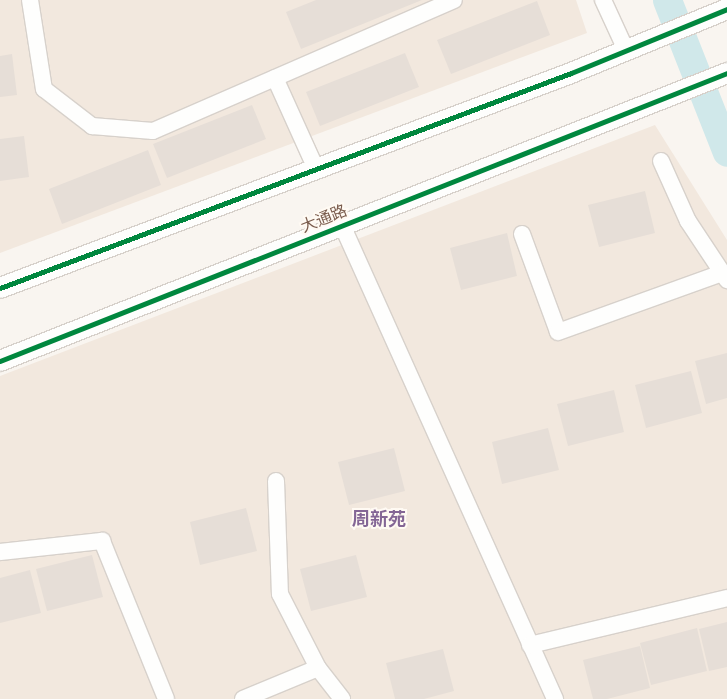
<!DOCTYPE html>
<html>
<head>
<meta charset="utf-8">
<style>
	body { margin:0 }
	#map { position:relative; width:727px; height:699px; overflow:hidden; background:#f9f5f0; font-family:"Roboto Condensed","Noto Sans SC",sans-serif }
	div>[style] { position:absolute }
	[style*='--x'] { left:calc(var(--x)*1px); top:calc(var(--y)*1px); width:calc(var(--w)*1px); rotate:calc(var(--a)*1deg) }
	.residential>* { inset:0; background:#f2e8de }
	.river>* { height:29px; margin:-14.5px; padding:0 14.5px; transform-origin:14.5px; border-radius:14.5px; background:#d0e8ea }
	.building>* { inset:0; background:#e6ded7 }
	.roads { filter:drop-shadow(1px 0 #d7d1cb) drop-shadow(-1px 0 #d7d1cb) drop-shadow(0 1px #d7d1cb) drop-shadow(0 -1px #d7d1cb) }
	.minor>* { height:16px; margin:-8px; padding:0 8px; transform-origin:8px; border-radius:8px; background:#fefefd }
	.tertiary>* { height:20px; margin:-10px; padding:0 10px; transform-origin:10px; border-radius:10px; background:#fefefd }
	.cycleway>* { height:5px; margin:-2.5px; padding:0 2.5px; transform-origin:2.5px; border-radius:2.5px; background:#00873e }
	span { translate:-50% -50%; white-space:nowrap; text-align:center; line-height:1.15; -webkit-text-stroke:4px #fffaf3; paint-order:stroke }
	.street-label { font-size:16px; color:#7a5c4d }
	.neighbourhood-label { font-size:18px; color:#846695; font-weight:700 }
</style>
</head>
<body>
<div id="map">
	<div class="residential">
		<i style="clip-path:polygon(0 0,576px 0,587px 33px,0 253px)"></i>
		<i style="clip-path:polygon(655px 125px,727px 240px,727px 699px,0 699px,0 376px)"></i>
	</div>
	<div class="river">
		<i style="--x:667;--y:0;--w:163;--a:68.5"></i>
	</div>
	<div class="building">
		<i style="clip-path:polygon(316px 0,422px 0,301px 49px,286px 12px)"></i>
		<i style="clip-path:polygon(537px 1px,550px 35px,451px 74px,437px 40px)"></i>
		<i style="clip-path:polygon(405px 53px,419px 87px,320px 126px,306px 92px)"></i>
		<i style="clip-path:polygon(12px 54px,17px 95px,0 97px,0 56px)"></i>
		<i style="clip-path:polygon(252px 105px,266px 139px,167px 178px,153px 144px)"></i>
		<i style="clip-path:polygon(24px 136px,29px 177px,0 181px,0 139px)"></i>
		<i style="clip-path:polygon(148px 150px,161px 185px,62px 224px,49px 189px)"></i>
		<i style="clip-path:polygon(645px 191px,655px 233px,599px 247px,588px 205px)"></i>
		<i style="clip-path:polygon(507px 233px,517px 276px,461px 290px,450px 248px)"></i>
		<i style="clip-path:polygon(727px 353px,727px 398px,706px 404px,695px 361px)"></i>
		<i style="clip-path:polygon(691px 371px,702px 413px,646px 428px,635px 385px)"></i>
		<i style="clip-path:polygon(614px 390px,624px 432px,568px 446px,557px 404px)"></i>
		<i style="clip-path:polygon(548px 428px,559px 470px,502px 484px,492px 442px)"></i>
		<i style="clip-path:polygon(394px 448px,405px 491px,349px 505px,338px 462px)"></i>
		<i style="clip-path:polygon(246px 508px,257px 551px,200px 565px,190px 522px)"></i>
		<i style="clip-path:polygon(92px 555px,103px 597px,47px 611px,36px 569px)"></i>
		<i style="clip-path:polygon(356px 555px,367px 597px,311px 611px,300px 569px)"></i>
		<i style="clip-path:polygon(30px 570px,41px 613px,0 623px,0 578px)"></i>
		<i style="clip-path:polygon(727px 622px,727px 667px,709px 671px,699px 629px)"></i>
		<i style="clip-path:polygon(697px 628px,707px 671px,651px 685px,640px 643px)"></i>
		<i style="clip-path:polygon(640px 646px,650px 688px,607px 699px,593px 699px,583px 660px)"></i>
		<i style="clip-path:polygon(443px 649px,454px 691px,424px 699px,395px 699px,386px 663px)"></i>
	</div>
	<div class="roads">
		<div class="minor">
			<i style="--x:30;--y:0;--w:90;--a:81.1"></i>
			<i style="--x:44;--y:89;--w:61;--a:37.6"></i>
			<i style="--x:92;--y:126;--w:61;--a:4.7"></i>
			<i style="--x:153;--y:131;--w:328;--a:-23.5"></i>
			<i style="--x:603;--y:0;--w:55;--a:65.3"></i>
			<i style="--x:275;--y:78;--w:100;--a:65.7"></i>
			<i style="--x:661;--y:161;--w:66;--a:65.8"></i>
			<i style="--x:688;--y:221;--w:71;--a:56.5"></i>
			<i style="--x:342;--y:225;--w:520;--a:65.8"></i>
			<i style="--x:522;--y:234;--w:104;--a:69.8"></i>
			<i style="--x:558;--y:332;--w:174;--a:-19.8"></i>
			<i style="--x:276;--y:481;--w:113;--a:88"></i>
			<i style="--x:280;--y:594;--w:83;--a:62.8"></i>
			<i style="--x:318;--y:668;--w:39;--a:52"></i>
			<i style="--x:0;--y:552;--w:103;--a:-6.2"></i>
			<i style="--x:102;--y:541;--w:170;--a:67.9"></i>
			<i style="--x:530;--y:645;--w:203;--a:-13.4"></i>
			<i style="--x:243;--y:699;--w:81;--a:-22.5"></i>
		</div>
		<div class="tertiary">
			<i style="--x:0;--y:288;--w:610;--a:-20.63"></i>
			<i style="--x:571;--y:73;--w:169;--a:-22.3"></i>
			<i style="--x:0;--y:361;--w:782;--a:-21.61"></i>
		</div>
	</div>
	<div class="cycleway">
		<i style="--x:0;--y:288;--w:610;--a:-20.63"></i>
		<i style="--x:571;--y:73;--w:169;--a:-22.3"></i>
		<i style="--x:0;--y:361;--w:782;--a:-21.61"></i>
	</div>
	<div class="street-label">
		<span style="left:324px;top:219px;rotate:-22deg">大通路</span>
	</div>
	<div class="neighbourhood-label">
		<span style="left:379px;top:519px">周新苑</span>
	</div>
</div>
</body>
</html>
